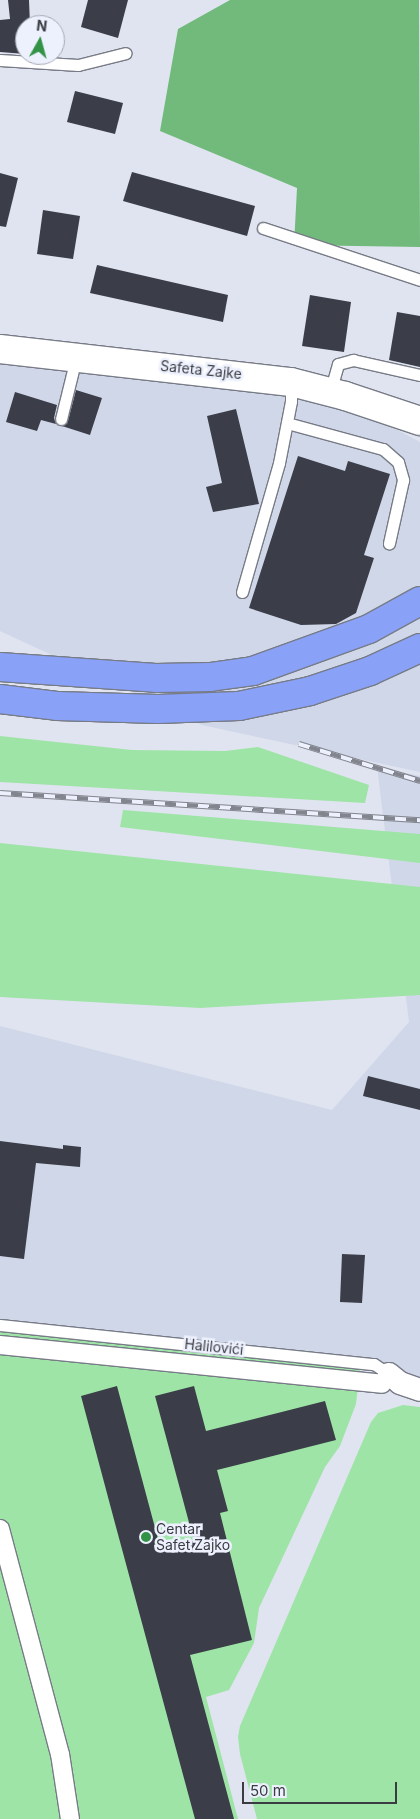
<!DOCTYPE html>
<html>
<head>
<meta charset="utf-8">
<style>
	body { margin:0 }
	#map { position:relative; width:420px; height:1819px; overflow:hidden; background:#e0e4f0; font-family:Inter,sans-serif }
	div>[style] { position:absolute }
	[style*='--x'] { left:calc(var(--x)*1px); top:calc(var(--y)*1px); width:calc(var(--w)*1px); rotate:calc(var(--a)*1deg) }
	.built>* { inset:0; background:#d0d7e9 }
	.green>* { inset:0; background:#9ee4a6 }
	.forest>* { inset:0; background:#71ba7b }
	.building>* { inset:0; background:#3b3e48 }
	.roads { filter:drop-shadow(1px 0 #777b86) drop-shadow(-1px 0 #777b86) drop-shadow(0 1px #777b86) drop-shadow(0 -1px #777b86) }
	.service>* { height:11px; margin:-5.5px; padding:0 5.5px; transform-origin:5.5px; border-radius:5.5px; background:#fff }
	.pedestrian>* { height:18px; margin:-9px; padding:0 9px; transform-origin:9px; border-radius:9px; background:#fff }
	.minor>* { height:22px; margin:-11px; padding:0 11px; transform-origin:11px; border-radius:11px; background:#fff }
	.secondary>* { height:28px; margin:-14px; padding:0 14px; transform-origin:14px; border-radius:14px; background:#fff }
	.motorway>* { height:28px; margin:-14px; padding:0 14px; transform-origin:14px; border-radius:14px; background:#89a2f8 }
	.rail>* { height:5.5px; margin-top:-2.75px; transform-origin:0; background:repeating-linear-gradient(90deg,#edf1fe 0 11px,#82858d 0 22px); box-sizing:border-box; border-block:1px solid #82858d }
	.dots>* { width:14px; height:14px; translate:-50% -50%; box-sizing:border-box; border:2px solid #edf1fe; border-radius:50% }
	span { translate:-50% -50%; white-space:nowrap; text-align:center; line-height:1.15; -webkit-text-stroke:5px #edf1fe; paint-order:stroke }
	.street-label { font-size:14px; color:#3a3c41 }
	.poi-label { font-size:14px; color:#3a3c41 }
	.left { translate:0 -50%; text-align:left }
	.north { position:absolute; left:15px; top:15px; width:50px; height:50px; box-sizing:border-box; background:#edf1fe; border:1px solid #a5a9b2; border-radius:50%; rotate:7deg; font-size:14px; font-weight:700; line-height:20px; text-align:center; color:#3a3c41 }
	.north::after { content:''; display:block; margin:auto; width:18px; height:22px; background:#329347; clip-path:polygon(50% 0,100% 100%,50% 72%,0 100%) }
	.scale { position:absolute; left:242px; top:1782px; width:155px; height:22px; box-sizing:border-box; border:2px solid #3a3c41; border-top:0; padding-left:6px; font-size:15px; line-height:18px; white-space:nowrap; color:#3a3c41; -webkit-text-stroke:4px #edf1fe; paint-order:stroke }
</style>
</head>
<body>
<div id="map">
	<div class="built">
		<i style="clip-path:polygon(0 345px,246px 375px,373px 417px,420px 442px,420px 772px,202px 725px,0 631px)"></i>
		<i style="clip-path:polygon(377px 767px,420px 776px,420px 1386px,381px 1367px,0 1325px,0 1026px,332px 1110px,409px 1022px)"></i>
	</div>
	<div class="green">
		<i style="clip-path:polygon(0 736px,132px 750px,225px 751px,258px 747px,369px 785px,365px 803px,0 782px)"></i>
		<i style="clip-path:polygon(123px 810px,420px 834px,420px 863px,120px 827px)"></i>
		<i style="clip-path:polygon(0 843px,420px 887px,420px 995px,200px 1008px,0 997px)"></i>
		<i style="clip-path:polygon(0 1330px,360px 1369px,356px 1404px,340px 1446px,325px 1467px,259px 1608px,254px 1643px,229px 1690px,206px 1697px,238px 1819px,0 1819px)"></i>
		<i style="clip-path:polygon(403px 1405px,420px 1407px,420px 1819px,257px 1819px,240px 1754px,238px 1737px,240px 1726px,371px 1422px,378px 1413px)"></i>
	</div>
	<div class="forest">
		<i style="clip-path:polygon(230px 0,419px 0,420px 247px,294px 245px,297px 188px,160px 131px,178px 29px)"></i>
	</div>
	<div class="building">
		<i style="clip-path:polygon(8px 0,29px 0,30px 25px,25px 25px,25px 54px,0 52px,0 20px,10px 19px)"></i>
		<i style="clip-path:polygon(88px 0,128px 0,118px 38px,81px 27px)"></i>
		<i style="clip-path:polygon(75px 91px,123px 103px,115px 134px,67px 122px)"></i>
		<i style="clip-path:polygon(132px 172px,255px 206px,247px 236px,123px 201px)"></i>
		<i style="clip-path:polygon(0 173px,18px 178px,6px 227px,0 226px)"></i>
		<i style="clip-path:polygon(43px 210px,80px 216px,73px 259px,37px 254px)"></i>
		<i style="clip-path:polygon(97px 265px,228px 295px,223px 322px,90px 293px)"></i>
		<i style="clip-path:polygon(310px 295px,351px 302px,344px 352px,302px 346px)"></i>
		<i style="clip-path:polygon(397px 312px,420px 316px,420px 367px,389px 360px)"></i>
		<i style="clip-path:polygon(76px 390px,102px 398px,90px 435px,62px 426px,68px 421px)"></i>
		<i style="clip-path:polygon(15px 392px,57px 405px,54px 418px,56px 424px,41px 420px,37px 431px,6px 422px)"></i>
		<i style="clip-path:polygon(236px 409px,259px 504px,213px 512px,206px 487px,222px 483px,207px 416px)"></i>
		<i style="clip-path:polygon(298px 456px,345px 471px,348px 461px,390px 474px,364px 555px,374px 558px,356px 613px,336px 624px,301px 625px,249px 608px)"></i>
		<i style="clip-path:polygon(368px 1076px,420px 1089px,420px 1110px,363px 1096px)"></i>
		<i style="clip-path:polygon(0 1141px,63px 1149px,63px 1145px,81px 1147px,80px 1167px,36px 1163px,24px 1259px,0 1256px)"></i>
		<i style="clip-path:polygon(342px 1254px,365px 1255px,362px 1303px,340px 1302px)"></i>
		<i style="clip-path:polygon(117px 1386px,161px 1550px,194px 1541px,155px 1396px,194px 1386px,206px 1431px,325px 1401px,336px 1440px,217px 1470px,228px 1511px,220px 1513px,252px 1640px,190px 1655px,234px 1819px,195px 1819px,116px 1527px,81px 1396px)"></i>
	</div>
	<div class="roads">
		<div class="service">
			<i style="--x:0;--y:60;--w:78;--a:3.7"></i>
			<i style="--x:78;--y:65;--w:49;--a:-14"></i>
			<i style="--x:263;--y:228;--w:165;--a:18.3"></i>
			<i style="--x:330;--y:392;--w:29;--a:-74"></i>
			<i style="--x:338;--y:364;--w:16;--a:-15"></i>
			<i style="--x:353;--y:360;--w:69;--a:12.6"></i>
			<i style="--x:61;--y:419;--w:63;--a:-76.2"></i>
			<i style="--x:287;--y:423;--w:99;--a:15.2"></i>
			<i style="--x:383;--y:449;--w:20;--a:41"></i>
			<i style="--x:398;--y:462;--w:19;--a:74"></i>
			<i style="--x:403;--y:480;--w:65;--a:102.5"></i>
			<i style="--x:242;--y:592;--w:134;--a:-74"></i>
			<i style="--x:279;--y:463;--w:63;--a:-79"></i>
			<i style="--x:291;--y:401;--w:19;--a:-90"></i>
			<i style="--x:0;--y:1325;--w:376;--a:6"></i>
			<i style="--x:374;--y:1364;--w:18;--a:34"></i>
		</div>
		<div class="pedestrian">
			<i style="--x:0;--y:1345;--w:384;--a:5.8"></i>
			<i style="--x:0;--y:1529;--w:233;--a:75.1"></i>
			<i style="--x:60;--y:1754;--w:66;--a:81.3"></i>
		</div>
		<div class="minor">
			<i style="--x:389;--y:1374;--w:14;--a:39"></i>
			<i style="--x:400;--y:1383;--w:21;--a:19"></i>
		</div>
		<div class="secondary">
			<i style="--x:0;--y:349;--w:293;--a:6.5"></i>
			<i style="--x:291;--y:382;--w:56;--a:14.5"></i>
			<i style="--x:345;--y:396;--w:79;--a:18.4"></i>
		</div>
		<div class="motorway">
			<i style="--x:0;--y:667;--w:156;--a:4"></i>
			<i style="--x:156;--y:678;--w:54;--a:-1.1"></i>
			<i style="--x:210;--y:677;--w:43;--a:-7.9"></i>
			<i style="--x:253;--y:671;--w:123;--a:-19.9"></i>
			<i style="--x:369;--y:629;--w:58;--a:-28.8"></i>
			<i style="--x:0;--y:699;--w:57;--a:7"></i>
			<i style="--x:57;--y:706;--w:101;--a:1.7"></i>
			<i style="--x:158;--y:709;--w:81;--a:-2.1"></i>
			<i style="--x:239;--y:706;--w:73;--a:-11.9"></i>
			<i style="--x:310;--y:691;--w:63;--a:-18.4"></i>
			<i style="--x:370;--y:671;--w:55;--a:-24.7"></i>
		</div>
	</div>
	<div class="rail">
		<i style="--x:299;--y:744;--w:127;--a:17"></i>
		<i style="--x:0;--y:793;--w:421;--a:3.7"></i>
	</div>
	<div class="dots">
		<i style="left:146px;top:1537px;background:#329347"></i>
	</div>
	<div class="street-label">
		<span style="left:201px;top:370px;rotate:6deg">Safeta Zajke</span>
		<span style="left:214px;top:1347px;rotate:6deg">Halilovići</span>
	</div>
	<div class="poi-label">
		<span class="left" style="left:156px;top:1537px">Centar<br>Safet Zajko</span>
	</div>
	<div class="north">N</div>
	<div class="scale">50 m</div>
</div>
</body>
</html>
